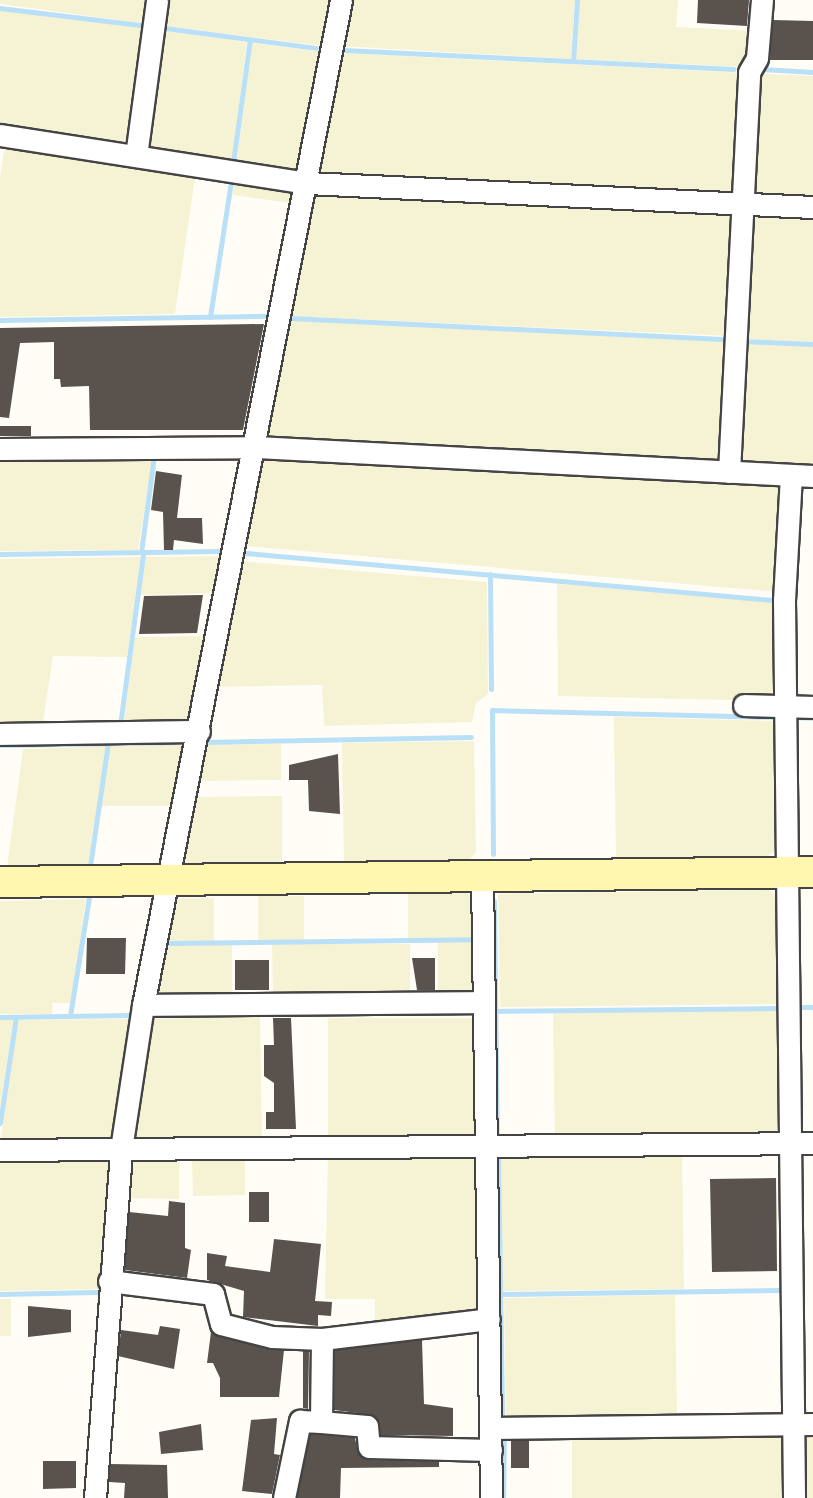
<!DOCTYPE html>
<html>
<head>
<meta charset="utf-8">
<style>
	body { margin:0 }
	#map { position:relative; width:813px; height:1498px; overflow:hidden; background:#fffdf5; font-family:"Zilla Slab",serif }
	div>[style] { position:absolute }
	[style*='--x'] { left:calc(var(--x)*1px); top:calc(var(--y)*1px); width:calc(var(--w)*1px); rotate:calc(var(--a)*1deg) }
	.farmland>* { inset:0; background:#f6f3d4 }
	.stream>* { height:5px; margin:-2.5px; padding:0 2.5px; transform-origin:2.5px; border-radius:2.5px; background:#b9e0f7 }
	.building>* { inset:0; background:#5a524d }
	.roads { filter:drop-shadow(2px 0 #444) drop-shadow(-2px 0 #444) drop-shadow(0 2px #444) drop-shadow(0 -2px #444) }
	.street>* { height:21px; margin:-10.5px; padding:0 10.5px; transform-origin:10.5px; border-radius:10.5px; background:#fff }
	.secondary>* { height:30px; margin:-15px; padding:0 15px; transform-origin:15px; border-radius:15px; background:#fff6b0 }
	span { translate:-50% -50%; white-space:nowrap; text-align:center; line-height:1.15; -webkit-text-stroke:6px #fff; paint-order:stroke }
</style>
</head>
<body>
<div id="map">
	<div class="farmland">
		<i style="clip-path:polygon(0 0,152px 0,148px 24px,0 4px)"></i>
		<i style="clip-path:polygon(161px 0,333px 0,324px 46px,158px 25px)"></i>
		<i style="clip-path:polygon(349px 0,575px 0,571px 59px,340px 46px)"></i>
		<i style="clip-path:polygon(579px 0,678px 0,676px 27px,755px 31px,746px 67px,575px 59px)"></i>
		<i style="clip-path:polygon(0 10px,148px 29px,134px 143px,124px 151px,0 132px)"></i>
		<i style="clip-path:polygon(158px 30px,247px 42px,231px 167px,150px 155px,142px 144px)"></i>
		<i style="clip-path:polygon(252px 43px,323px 52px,301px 170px,291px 176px,236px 168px)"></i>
		<i style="clip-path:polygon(339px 53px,745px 73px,737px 192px,730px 199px,323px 178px,316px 172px)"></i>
		<i style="clip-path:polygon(754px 73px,813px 76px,813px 203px,753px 200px,747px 193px)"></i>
		<i style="clip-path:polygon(12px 143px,196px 171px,175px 314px,0 317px,0 177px,4px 152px)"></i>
		<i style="clip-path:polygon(235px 177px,291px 186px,296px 193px,291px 203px,233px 195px)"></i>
		<i style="clip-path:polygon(323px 189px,732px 208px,731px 336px,288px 316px,311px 194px)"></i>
		<i style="clip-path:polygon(754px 210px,813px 213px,813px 342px,741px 339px,746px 215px)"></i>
		<i style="clip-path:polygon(287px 320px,731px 342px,724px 459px,718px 465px,274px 443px,266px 434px)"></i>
		<i style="clip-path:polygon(741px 343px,813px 346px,813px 469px,740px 466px,735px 459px)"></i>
		<i style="clip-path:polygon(270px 453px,777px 478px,784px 485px,779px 592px,244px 546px,262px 458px)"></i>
		<i style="clip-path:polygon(153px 454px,138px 550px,0 551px,0 457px)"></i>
		<i style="clip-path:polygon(223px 556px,215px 593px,140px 595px,146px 557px)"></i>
		<i style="clip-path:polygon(141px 557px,127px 657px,53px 656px,42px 730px,0 731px,0 559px)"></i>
		<i style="clip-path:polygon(240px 561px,487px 582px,488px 694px,476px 703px,472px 722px,324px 726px,322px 685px,215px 687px)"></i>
		<i style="clip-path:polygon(557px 584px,778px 603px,778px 696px,772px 701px,558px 696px)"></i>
		<i style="clip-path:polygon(210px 636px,190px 721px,123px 729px,135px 637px)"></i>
		<i style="clip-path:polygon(614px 717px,776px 721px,777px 848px,768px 857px,616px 858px)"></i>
		<i style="clip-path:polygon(474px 741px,476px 852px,468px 861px,344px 863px,342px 743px)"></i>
		<i style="clip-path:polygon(188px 744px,175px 806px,101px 806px,109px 745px)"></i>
		<i style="clip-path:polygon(281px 744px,281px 780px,195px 781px,202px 745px)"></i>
		<i style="clip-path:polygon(106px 746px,88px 866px,7px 867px,23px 749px)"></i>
		<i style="clip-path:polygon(282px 796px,282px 863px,186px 865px,180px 857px,192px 797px)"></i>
		<i style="clip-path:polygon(769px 890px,780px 900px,781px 1004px,500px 1007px,498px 894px)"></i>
		<i style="clip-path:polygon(468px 893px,478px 901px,478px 938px,408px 938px,408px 894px)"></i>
		<i style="clip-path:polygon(258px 896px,304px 896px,304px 940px,258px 940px)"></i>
		<i style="clip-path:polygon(181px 898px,214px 898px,214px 941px,164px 941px,172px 905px)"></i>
		<i style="clip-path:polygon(86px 899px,71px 1003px,53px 1003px,52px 1014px,0 1014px,0 901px)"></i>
		<i style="clip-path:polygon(438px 941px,478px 941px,479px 988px,469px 998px,438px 998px)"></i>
		<i style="clip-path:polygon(272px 944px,410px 944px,410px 999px,273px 1000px)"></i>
		<i style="clip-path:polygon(164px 945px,232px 945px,232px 1001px,154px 997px)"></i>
		<i style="clip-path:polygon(781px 1010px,782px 1124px,772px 1135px,555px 1139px,553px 1013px)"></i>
		<i style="clip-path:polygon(260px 1016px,262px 1142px,139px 1143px,132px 1136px,150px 1019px)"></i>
		<i style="clip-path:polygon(328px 1018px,479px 1018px,480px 1132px,470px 1141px,328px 1141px)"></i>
		<i style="clip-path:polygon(134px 1019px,115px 1137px,106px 1144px,0 1144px,18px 1020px)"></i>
		<i style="clip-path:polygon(0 1020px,14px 1020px,0 1108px)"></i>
		<i style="clip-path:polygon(682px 1150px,684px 1289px,503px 1291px,501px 1155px)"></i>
		<i style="clip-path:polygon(468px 1152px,481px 1165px,483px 1310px,375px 1328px,375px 1299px,325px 1299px,328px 1155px)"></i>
		<i style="clip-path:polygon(198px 1156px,245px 1156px,245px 1195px,193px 1196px,192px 1162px)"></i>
		<i style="clip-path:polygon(104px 1157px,112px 1164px,100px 1289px,0 1291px,0 1159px)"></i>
		<i style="clip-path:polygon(179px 1157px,179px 1199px,125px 1198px,127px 1164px,134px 1158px)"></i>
		<i style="clip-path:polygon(675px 1295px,677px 1418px,506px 1416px,504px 1298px)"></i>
		<i style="clip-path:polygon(0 1299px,11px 1299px,11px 1336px,0 1336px)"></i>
		<i style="clip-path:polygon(813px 1429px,813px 1498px,802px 1498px,802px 1438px)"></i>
		<i style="clip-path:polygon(778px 1431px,786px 1440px,787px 1498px,572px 1498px,572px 1433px)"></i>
	</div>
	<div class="stream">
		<i style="--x:0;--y:8;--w:149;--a:6.9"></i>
		<i style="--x:157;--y:27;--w:160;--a:7.5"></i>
		<i style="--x:344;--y:50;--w:390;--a:2.8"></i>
		<i style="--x:573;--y:61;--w:61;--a:-86.2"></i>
		<i style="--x:761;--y:69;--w:52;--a:3.3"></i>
		<i style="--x:233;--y:163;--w:125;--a:-82.2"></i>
		<i style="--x:210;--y:317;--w:138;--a:-81.2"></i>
		<i style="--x:291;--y:318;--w:431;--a:2.8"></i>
		<i style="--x:0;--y:320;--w:266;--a:-0.9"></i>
		<i style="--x:743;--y:341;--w:70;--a:2.5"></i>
		<i style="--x:141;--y:552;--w:97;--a:-82.3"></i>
		<i style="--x:246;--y:553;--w:529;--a:5.1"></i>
		<i style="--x:0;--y:554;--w:221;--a:-0.8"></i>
		<i style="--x:490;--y:574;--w:115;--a:89.5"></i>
		<i style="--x:790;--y:717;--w:23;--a:2"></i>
		<i style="--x:120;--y:725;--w:173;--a:-82.3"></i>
		<i style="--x:206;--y:742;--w:265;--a:-1.1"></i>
		<i style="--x:0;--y:745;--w:185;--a:-0.9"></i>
		<i style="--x:493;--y:854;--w:144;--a:-90.4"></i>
		<i style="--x:492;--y:710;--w:289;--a:1.4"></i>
		<i style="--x:90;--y:866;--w:124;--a:-81.7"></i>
		<i style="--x:494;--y:901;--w:237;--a:89.3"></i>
		<i style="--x:167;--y:943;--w:307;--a:-0.7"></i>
		<i style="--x:798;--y:1007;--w:15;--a:0"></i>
		<i style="--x:490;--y:1011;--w:288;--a:-0.6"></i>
		<i style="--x:70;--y:1016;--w:120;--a:-80.9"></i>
		<i style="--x:0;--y:1017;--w:131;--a:-0.9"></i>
		<i style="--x:0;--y:1123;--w:107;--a:-81.4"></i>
		<i style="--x:498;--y:1155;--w:262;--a:89.1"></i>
		<i style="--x:0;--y:1294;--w:97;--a:-1.2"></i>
		<i style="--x:500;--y:1294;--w:279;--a:-0.8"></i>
		<i style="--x:503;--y:1498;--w:61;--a:-89.1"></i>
	</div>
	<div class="building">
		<i style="clip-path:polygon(698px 0,749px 0,747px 26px,697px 23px)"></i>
		<i style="clip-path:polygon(773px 20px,813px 21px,813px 60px,770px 60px)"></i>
		<i style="clip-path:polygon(264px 324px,243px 430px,90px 430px,89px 386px,61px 387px,60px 379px,54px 379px,54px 342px,20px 343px,9px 418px,0 417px,0 328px)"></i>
		<i style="clip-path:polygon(0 426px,31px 426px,31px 436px,0 436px)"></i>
		<i style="clip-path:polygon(156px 471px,182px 475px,177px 518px,202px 518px,203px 544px,174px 540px,173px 550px,164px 550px,163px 512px,151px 510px)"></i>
		<i style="clip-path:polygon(203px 595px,197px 633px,139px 634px,144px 596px)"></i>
		<i style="clip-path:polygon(338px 754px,340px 814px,309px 811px,308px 780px,289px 780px,289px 765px)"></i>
		<i style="clip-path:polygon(87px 938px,126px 938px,125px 974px,86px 974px)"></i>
		<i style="clip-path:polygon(412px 958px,435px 958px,435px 990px,417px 990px)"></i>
		<i style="clip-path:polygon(235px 960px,269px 960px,269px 990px,235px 990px)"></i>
		<i style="clip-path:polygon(273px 1018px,291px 1018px,296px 1129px,266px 1129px,266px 1112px,274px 1112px,274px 1083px,264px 1076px,264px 1045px,274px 1045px)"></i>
		<i style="clip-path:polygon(776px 1178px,777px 1271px,712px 1272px,710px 1179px)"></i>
		<i style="clip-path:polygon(249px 1192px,269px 1192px,269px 1222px,249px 1222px)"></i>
		<i style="clip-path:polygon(169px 1201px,185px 1203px,185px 1248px,191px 1250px,187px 1278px,125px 1270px,129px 1212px,168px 1216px)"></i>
		<i style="clip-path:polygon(274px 1239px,321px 1244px,315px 1301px,332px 1302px,331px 1316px,318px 1315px,318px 1326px,243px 1317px,244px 1291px,207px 1280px,207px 1253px,227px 1256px,225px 1266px,270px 1272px)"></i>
		<i style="clip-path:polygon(28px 1306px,71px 1310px,71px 1332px,28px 1337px)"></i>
		<i style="clip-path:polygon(160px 1326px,180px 1329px,174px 1369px,118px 1356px,121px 1330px,158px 1335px)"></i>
		<i style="clip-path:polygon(211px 1332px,284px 1350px,279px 1397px,220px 1397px,220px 1378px,213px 1363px,207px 1363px)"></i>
		<i style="clip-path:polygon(422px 1340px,424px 1404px,453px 1408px,453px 1436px,381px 1435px,373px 1415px,334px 1410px,335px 1350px)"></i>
		<i style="clip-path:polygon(303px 1351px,309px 1351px,308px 1409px,303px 1408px)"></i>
		<i style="clip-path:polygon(277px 1418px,274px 1454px,280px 1455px,272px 1494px,242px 1491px,251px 1420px)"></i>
		<i style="clip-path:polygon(201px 1424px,203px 1450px,161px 1454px,159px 1432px)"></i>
		<i style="clip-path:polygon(310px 1434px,355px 1438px,358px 1453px,368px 1460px,439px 1461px,439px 1467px,341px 1468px,340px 1498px,297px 1498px)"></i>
		<i style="clip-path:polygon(511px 1440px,529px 1440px,529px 1468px,511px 1468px)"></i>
		<i style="clip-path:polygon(43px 1461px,76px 1461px,76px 1488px,43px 1489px)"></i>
		<i style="clip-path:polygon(110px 1464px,167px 1465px,168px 1498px,124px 1498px,125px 1483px,109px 1482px)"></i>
	</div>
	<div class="roads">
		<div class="street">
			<i style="--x:0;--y:135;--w:311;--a:8.9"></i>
			<i style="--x:307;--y:183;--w:507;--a:2.72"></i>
			<i style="--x:136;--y:156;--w:157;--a:-82.3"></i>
			<i style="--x:0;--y:449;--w:256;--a:-0.4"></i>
			<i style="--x:256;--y:447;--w:558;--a:2.98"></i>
			<i style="--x:729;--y:472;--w:400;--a:-87.1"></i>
			<i style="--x:749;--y:72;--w:16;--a:-60"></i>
			<i style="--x:757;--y:58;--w:58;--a:-85.1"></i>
			<i style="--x:791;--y:475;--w:125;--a:93.2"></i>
			<i style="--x:784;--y:600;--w:898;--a:89.36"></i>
			<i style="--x:744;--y:705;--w:69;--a:1.7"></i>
			<i style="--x:0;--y:734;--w:199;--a:-0.9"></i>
			<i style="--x:482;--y:876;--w:622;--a:89.17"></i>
			<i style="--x:143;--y:1005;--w:341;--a:-0.5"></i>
			<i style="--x:0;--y:1150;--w:813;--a:-0.49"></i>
			<i style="--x:109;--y:1281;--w:105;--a:7.1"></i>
			<i style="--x:213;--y:1294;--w:31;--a:75"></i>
			<i style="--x:221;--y:1324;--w:53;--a:14.3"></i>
			<i style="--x:272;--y:1337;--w:50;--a:2.3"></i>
			<i style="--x:322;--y:1339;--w:168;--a:-6.8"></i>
			<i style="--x:321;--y:1422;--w:46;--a:5"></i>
			<i style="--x:367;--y:1426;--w:21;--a:85"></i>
			<i style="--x:369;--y:1447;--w:122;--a:1.4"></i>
			<i style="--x:491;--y:1428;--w:322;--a:-0.7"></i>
			<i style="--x:95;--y:1498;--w:350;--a:-85.7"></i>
			<i style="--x:121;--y:1149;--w:146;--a:-81.3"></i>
			<i style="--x:143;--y:1005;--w:1024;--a:-78.85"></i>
			<i style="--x:284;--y:1498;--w:79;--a:-78.3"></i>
			<i style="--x:300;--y:1421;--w:21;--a:3"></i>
			<i style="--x:321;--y:1422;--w:83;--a:-89.3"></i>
		</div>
		<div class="secondary">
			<i style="--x:0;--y:882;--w:813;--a:-0.7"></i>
		</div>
	</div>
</div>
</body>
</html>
